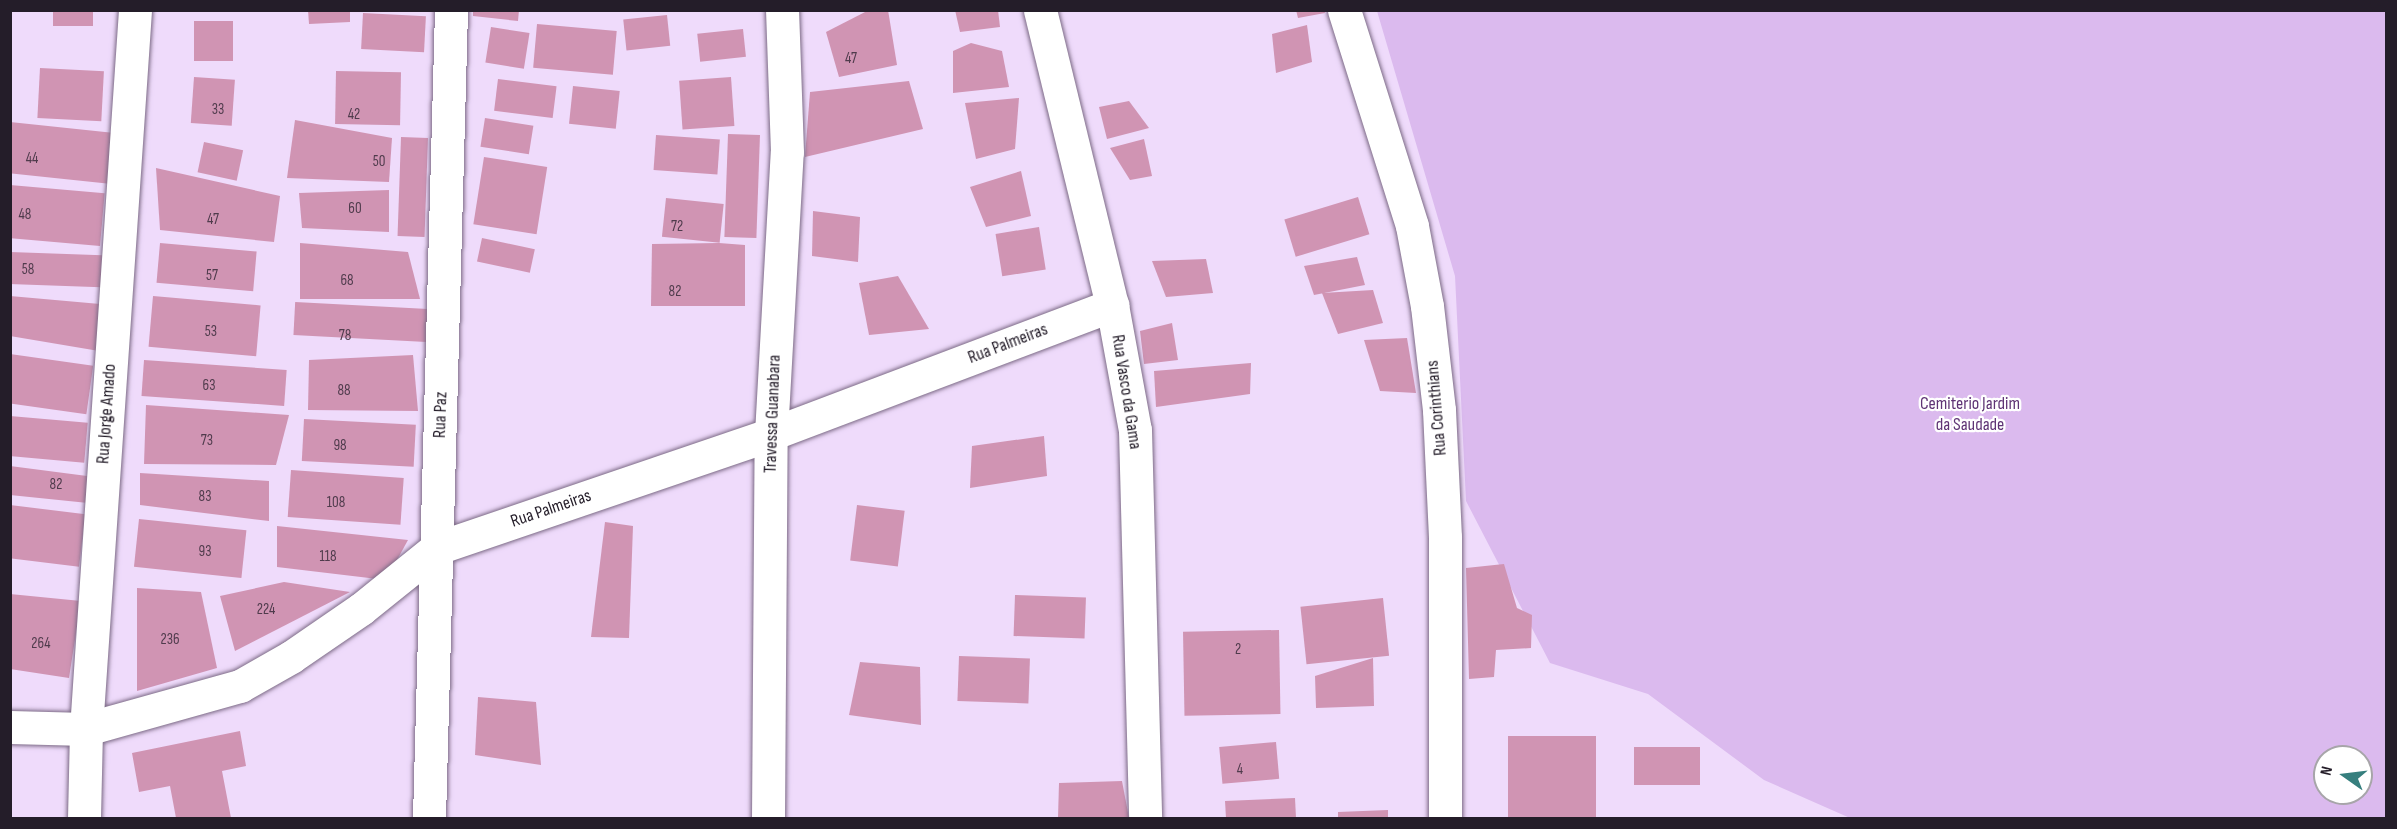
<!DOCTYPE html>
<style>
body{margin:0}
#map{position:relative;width:2397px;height:829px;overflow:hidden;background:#efdbfb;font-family:"Sofia Sans Condensed",sans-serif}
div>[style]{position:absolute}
.green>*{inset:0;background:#dbbaee}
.building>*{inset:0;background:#d094b3;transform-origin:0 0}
.roads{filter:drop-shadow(0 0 2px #7c6a86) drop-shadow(0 0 2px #7c6a86)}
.minor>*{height:33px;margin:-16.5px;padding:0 16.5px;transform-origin:16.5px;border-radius:16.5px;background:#fff}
span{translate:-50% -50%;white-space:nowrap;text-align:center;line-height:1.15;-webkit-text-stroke:4.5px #fff;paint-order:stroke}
.number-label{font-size:15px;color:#4f3b4c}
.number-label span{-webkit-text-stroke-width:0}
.street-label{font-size:18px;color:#241d29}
.park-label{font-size:18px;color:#5f3475}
.frame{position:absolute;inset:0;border:12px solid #241d29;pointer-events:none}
.north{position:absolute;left:2313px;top:745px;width:60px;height:60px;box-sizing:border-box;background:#fff;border:2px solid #a7a5a9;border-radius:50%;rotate:284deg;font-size:16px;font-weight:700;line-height:24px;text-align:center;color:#241d29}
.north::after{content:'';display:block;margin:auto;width:21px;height:27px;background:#367f7e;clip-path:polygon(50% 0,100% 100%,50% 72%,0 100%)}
</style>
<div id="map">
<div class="green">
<div style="clip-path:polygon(evenodd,1377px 11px,2386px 11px,2386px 818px,1850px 818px,1764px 780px,1648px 694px,1550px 663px,1466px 501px,1455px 276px,1377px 11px,2325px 757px,2361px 757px,2361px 793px,2325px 793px,2325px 757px)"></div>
</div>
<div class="building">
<div style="left:53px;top:10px;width:40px;height:16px"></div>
<div style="clip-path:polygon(308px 10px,350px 10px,350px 22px,309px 24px)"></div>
<div style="clip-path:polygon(473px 10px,519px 10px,518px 21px,473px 16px)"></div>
<div style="clip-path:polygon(869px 10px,888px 10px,897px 65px,839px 77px,826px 32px)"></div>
<div style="clip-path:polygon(955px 10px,998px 10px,1000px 27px,960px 32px)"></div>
<div style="clip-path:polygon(1296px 10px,1324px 10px,1325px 13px,1298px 18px)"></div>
<div style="left:363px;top:13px;width:63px;height:36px;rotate:3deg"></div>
<div style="left:667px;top:15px;width:31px;height:44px;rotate:84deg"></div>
<div style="left:194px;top:21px;width:39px;height:40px"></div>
<div style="left:537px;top:24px;width:80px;height:44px;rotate:5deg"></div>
<div style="clip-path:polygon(1307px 25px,1312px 62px,1276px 73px,1272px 34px)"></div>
<div style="left:491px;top:27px;width:39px;height:36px;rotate:9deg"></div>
<div style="left:743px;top:29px;width:28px;height:46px;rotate:84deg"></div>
<div style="clip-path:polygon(971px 43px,1002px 51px,1009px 87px,953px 93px,953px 51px)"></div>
<div style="left:40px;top:68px;width:64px;height:50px;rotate:3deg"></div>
<div style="left:336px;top:71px;width:65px;height:53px;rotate:1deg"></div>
<div style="left:194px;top:77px;width:41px;height:46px;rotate:4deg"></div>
<div style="left:731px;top:77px;width:49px;height:52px;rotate:86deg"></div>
<div style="left:498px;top:79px;width:59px;height:32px;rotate:7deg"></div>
<div style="clip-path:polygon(909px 81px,923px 129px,805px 157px,810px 92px)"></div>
<div style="left:573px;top:86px;width:47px;height:38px;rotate:6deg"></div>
<div style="clip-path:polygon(1019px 98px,1015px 149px,976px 159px,965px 103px)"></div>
<div style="clip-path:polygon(1129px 101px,1149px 128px,1107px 139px,1099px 107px)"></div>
<div style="left:485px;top:118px;width:49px;height:29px;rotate:9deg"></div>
<div style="clip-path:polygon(295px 120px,392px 138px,389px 182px,287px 178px)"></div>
<div style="left:10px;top:122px;width:105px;height:51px;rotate:6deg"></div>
<div style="left:728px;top:134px;width:32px;height:103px;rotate:2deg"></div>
<div style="left:656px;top:135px;width:64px;height:35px;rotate:4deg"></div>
<div style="left:401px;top:137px;width:27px;height:99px;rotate:2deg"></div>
<div style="clip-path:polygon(1144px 139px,1152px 176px,1130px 180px,1110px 148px)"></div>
<div style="left:204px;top:142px;width:40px;height:31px;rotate:12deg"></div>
<div style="left:484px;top:157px;width:64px;height:68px;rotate:9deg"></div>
<div style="clip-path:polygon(156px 168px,280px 196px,274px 242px,160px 230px)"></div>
<div style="clip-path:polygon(1021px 171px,1031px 216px,986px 227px,970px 187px)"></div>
<div style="left:10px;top:185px;width:95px;height:53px;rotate:5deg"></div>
<div style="clip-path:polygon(389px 190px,389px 232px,302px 228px,299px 193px)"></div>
<div style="left:1358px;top:197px;width:39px;height:77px;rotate:73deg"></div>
<div style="left:666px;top:198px;width:58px;height:39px;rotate:6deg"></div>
<div style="clip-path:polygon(813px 211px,860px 217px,858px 262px,812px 256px)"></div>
<div style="left:1039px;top:227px;width:43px;height:44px;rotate:81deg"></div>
<div style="left:482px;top:238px;width:54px;height:24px;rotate:12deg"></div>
<div style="left:160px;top:243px;width:97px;height:40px;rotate:5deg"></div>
<div style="clip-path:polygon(300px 243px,408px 252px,420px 299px,300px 299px)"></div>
<div style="clip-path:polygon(719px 243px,745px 245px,745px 306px,651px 306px,652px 244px)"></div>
<div style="left:10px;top:252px;width:92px;height:32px;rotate:2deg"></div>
<div style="clip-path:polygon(1357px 257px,1365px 285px,1314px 295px,1304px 266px)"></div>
<div style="clip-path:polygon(1206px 259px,1213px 293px,1166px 297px,1152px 261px)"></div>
<div style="clip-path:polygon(898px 276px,929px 329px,869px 335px,859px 283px)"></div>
<div style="clip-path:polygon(1373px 290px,1383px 323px,1338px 334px,1322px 293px)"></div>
<div style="clip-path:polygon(10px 296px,100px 304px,99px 351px,10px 336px)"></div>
<div style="left:153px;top:296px;width:108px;height:51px;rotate:5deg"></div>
<div style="left:428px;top:309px;width:33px;height:133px;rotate:93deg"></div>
<div style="clip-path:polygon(1172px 323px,1178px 360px,1144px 364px,1140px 331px)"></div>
<div style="clip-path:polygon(1407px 338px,1416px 393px,1380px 391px,1364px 340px)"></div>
<div style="left:10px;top:354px;width:84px;height:49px;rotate:8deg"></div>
<div style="clip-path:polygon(413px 355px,418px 411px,308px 410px,309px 360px)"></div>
<div style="left:144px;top:360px;width:143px;height:36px;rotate:4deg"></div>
<div style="clip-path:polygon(1251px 363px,1250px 394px,1156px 407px,1154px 371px)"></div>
<div style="clip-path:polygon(146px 405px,289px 415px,276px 465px,144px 464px)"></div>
<div style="left:10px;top:416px;width:78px;height:40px;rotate:5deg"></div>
<div style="left:304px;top:419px;width:112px;height:42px;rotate:3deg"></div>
<div style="clip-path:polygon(1044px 436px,1047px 476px,970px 488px,972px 446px)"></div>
<div style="clip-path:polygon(10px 466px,87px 476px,88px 503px,10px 495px)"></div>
<div style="left:291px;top:470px;width:113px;height:47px;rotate:4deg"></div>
<div style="clip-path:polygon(140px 473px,269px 481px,269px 521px,140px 505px)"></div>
<div style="left:10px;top:505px;width:76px;height:53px;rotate:7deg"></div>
<div style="left:857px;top:505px;width:48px;height:56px;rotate:7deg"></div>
<div style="left:139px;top:519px;width:108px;height:48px;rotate:6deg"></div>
<div style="clip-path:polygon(605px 522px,633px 526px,629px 638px,591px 637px)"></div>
<div style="clip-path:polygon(277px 526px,408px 540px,386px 580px,277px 567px)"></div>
<div style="clip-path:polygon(1504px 564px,1517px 608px,1532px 615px,1531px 648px,1496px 650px,1494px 677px,1469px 679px,1466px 568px)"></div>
<div style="clip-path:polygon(284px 582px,350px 592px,235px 651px,220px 596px)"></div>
<div style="clip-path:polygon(137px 588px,201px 592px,217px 668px,137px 691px)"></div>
<div style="clip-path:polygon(10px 594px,81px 601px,69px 678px,10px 669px)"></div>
<div style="left:1015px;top:595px;width:71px;height:41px;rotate:2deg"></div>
<div style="left:1383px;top:598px;width:58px;height:83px;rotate:84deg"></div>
<div style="left:1279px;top:630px;width:84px;height:96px;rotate:89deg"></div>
<div style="left:959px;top:656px;width:71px;height:45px;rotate:2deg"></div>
<div style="clip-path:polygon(1373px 658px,1374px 706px,1316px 708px,1315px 676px)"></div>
<div style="clip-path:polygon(860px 662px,920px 667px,921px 725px,849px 715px)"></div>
<div style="clip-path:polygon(478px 697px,536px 702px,541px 765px,475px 755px)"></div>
<div style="clip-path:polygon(240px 731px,246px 766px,222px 771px,231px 818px,176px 818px,170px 786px,139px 792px,132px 753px)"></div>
<div style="left:1596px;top:736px;width:82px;height:88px;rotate:90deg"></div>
<div style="left:1276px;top:742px;width:37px;height:57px;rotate:85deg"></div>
<div style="left:1634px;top:747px;width:66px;height:38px"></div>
<div style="clip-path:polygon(1122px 781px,1129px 818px,1058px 818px,1059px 783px)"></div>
<div style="clip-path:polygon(1295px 798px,1296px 818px,1226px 818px,1225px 801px)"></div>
<div style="clip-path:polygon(1388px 810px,1388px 818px,1338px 818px,1338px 812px)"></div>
</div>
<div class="roads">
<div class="minor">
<div style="left:1040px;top:10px;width:304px;rotate:76.3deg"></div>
<div style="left:1112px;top:305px;width:127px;rotate:79.6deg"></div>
<div style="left:1135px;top:430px;width:388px;rotate:88.5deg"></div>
<div style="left:1344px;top:10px;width:226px;rotate:72.5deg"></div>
<div style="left:1412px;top:226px;width:81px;rotate:79.4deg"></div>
<div style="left:1427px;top:306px;width:105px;rotate:83.4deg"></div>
<div style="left:1439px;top:410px;width:127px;rotate:87.3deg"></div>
<div style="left:1445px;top:537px;width:281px;rotate:90deg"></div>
<div style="left:10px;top:727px;width:76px;rotate:1.5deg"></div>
<div style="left:86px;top:729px;width:160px;rotate:-15.6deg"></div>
<div style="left:240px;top:686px;width:59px;rotate:-29.6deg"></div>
<div style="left:291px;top:657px;width:85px;rotate:-34.4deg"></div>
<div style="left:361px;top:609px;width:97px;rotate:-38.8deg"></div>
<div style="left:437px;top:548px;width:353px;rotate:-18.8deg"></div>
<div style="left:771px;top:434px;width:365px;rotate:-20.7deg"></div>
<div style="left:84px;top:818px;width:89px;rotate:-88.7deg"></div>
<div style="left:86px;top:729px;width:721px;rotate:-86.1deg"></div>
<div style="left:429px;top:818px;width:808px;rotate:-88.44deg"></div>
<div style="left:768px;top:818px;width:384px;rotate:-89.6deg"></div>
<div style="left:771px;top:434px;width:282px;rotate:-86.8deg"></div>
<div style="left:787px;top:152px;width:142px;rotate:-92deg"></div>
</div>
</div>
<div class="number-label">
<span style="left:851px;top:59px">47</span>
<span style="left:218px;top:110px">33</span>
<span style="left:354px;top:115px">42</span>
<span style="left:32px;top:159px">44</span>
<span style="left:379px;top:162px">50</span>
<span style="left:355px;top:209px">60</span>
<span style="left:25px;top:215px">48</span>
<span style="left:213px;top:220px">47</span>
<span style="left:677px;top:227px">72</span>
<span style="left:28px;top:270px">58</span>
<span style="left:212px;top:276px">57</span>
<span style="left:347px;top:281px">68</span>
<span style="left:675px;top:292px">82</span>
<span style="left:211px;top:332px">53</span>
<span style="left:345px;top:336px">78</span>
<span style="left:209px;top:386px">63</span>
<span style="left:344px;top:391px">88</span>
<span style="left:207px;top:441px">73</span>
<span style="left:340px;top:446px">98</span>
<span style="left:56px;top:485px">82</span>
<span style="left:205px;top:497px">83</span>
<span style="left:336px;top:503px">108</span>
<span style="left:205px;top:552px">93</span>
<span style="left:328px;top:557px">118</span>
<span style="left:266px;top:610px">224</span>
<span style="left:170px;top:640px">236</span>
<span style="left:41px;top:644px">264</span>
<span style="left:1238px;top:650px">2</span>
<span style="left:1240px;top:770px">4</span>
</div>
<div class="street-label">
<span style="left:1008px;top:344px;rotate:-21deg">Rua Palmeiras</span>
<span style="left:1126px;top:392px;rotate:81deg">Rua Vasco da Gama</span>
<span style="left:1437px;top:408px;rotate:-95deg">Rua Corinthians</span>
<span style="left:107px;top:414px;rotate:-86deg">Rua Jorge Amado</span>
<span style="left:773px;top:414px;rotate:-88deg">Travessa Guanabara</span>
<span style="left:441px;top:415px;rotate:-88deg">Rua Paz</span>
<span style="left:551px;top:509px;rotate:-19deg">Rua Palmeiras</span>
</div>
<div class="park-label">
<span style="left:1970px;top:415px">Cemiterio Jardim<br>da Saudade</span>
</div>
<div class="frame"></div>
<div class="north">N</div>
</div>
